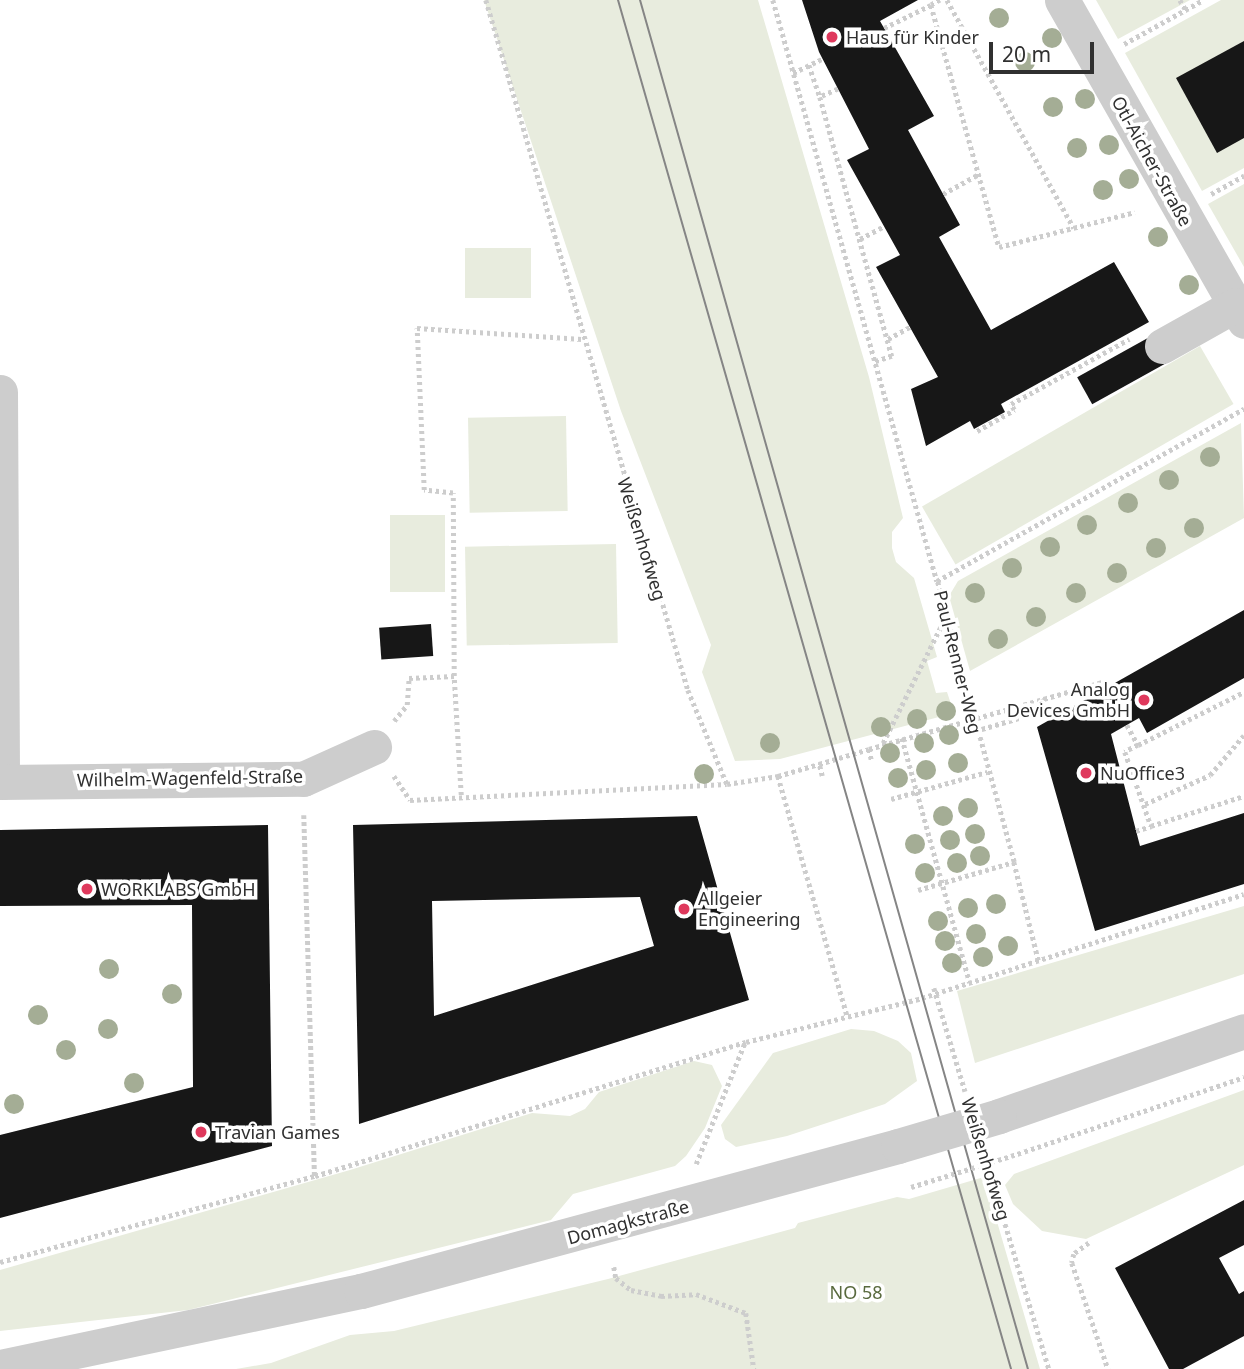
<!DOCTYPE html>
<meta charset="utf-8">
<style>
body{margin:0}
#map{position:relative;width:1244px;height:1369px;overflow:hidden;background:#fff;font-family:"Noto Sans",sans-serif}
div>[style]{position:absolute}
.green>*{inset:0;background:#e8ecde;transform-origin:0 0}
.building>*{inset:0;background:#171717;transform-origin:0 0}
.path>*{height:4.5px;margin-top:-2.25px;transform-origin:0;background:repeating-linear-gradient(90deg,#cdcdcd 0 3.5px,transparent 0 7px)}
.minor>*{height:35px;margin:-17.5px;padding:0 17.5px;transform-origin:17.5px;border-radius:17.5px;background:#cdcdcd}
.tram>*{height:2px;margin:-1px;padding:0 1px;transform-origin:1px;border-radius:1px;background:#858585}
.path-bridge>*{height:4.5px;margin-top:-2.25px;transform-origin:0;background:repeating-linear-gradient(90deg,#cdcdcd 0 3.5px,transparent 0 7px)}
.minor-bridge>*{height:35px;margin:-17.5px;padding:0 17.5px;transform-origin:17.5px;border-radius:17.5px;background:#cdcdcd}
.trees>*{width:20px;height:20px;margin:-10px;border-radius:50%;background:#a4ad95}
.dots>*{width:19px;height:19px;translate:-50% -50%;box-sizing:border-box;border:4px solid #fff;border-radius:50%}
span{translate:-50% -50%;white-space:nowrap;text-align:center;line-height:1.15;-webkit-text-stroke:7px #fff;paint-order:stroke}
.poi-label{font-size:18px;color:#303030}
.left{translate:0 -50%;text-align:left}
.right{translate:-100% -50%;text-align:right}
.street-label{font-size:18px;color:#303030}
.park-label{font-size:18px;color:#596a3e}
.scale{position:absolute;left:989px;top:42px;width:105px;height:32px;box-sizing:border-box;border:4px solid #303030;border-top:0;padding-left:9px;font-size:21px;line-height:24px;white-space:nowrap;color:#303030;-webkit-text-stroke:5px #fff;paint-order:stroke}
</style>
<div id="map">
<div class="green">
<div style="clip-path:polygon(484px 0,758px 0,869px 377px,903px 518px,892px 532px,892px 548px,896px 562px,914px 578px,937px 657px,927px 661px,936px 693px,947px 692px,954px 713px,780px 759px,735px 761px,702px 672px,711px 645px,621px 411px)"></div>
<div style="clip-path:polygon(1096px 0,1190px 0,1118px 39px)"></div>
<div style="clip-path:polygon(1221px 0,1244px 0,1244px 168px,1202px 191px,1125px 53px)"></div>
<div style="clip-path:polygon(1244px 184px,1244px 267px,1208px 204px)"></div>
<div style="left:531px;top:248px;width:50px;height:66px;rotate:90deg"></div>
<div style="left:1200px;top:346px;width:67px;height:321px;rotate:60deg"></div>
<div style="left:566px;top:416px;width:95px;height:98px;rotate:89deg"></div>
<div style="clip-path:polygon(1241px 423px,1244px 518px,970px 671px,949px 596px,958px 581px)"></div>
<div style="left:390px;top:515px;width:55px;height:77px"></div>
<div style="left:616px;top:544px;width:99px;height:151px;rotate:89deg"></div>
<div style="clip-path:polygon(1244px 906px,1244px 974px,975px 1063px,957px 991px)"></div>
<div style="clip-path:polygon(851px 1029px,874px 1031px,898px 1041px,911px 1053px,917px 1081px,885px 1104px,787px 1136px,736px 1147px,725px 1139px,721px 1125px,773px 1053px)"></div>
<div style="clip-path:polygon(694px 1061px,712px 1065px,722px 1086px,705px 1128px,686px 1156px,675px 1166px,573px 1194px,551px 1220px,188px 1310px,0 1331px,0 1270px,350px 1170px,532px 1113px,570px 1116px,585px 1109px,599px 1092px)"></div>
<div style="clip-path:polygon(1244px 1090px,1244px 1165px,1086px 1239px,1042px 1231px,1013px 1204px,1005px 1185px,1014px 1174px)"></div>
<div style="clip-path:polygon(984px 1177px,1040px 1369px,236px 1369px,271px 1363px,350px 1335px,394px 1331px,608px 1279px,795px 1228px,798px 1223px,897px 1197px,909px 1199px)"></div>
</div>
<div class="building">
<div style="clip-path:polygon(802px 0,918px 0,880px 21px,934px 116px,908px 130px,960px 225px,939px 237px,991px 330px,1114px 262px,1149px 322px,1001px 404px,1005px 412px,974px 429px,970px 421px,926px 446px,911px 389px,938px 377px,876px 267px,900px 255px,847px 160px,869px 149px,819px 52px)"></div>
<div style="clip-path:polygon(1244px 41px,1244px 138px,1217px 153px,1176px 78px)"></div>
<div style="left:1155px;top:334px;width:31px;height:89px;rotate:61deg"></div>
<div style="clip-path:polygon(1244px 610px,1244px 678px,1147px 733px,1139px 718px,1111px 734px,1140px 846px,1244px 813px,1244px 884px,1095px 931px,1037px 727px)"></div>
<div style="left:431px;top:624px;width:32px;height:52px;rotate:86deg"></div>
<div style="clip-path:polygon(evenodd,697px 816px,749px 1000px,359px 1124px,353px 825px,697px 816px,640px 897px,654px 946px,434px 1016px,432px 901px,640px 897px)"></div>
<div style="clip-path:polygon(268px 825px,272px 1146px,0 1218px,0 1135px,193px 1087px,192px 905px,0 906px,0 830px)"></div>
<div style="clip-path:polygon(1244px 1200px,1244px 1245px,1219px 1258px,1239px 1294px,1244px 1291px,1244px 1336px,1183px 1369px,1169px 1369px,1115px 1268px)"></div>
</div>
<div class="path">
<div style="left:486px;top:0;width:719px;rotate:73.68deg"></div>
<div style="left:688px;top:690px;width:102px;rotate:67.5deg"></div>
<div style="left:727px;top:784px;width:52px;rotate:-8.9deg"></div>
<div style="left:778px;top:776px;width:249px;rotate:73.9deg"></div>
<div style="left:773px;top:0;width:604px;rotate:74.24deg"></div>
<div style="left:940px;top:0;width:10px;rotate:151deg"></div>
<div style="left:931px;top:5px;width:251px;rotate:74.3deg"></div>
<div style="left:999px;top:247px;width:140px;rotate:-14.4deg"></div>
<div style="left:947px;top:0;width:261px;rotate:60.9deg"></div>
<div style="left:1180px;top:0;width:12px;rotate:59deg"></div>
<div style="left:884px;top:28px;width:52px;rotate:-26.1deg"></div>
<div style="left:1124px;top:44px;width:90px;rotate:-29.1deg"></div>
<div style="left:809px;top:65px;width:34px;rotate:71deg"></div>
<div style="left:793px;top:73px;width:32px;rotate:-26deg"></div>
<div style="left:838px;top:89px;width:20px;rotate:156deg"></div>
<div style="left:820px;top:97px;width:269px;rotate:74.5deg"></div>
<div style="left:892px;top:356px;width:18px;rotate:161deg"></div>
<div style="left:943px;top:194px;width:39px;rotate:-29deg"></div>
<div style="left:1211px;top:194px;width:38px;rotate:-29deg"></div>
<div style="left:860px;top:239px;width:27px;rotate:-28deg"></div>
<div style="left:888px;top:339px;width:25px;rotate:-29deg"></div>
<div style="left:977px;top:431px;width:43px;rotate:-29.6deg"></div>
<div style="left:1014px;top:410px;width:7px;rotate:-117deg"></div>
<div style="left:1011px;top:404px;width:135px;rotate:-28.8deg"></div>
<div style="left:1043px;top:698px;width:22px;rotate:66deg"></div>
<div style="left:394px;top:721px;width:21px;rotate:-51deg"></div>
<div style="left:407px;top:705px;width:27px;rotate:-86deg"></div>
<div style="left:409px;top:678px;width:45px;rotate:-2.5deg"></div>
<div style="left:1127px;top:725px;width:23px;rotate:61deg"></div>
<div style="left:1138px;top:745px;width:15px;rotate:152deg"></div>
<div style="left:1125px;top:752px;width:78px;rotate:70.6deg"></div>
<div style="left:1151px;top:826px;width:98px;rotate:-17.9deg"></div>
<div style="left:975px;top:731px;width:74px;rotate:-16.5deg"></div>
<div style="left:902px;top:738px;width:254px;rotate:74.5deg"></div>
<div style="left:883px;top:743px;width:142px;rotate:-63.6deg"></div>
<div style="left:1138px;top:745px;width:119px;rotate:-26.6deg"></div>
<div style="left:869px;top:749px;width:243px;rotate:-16deg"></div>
<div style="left:1103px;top:682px;width:6px;rotate:59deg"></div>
<div style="left:394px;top:776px;width:29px;rotate:56deg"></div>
<div style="left:410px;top:800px;width:317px;rotate:-2.9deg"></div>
<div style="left:778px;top:776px;width:43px;rotate:-16.3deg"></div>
<div style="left:822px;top:776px;width:12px;rotate:-104deg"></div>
<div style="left:819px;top:764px;width:52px;rotate:-16.7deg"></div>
<div style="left:869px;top:749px;width:13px;rotate:77deg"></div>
<div style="left:461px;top:795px;width:119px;rotate:-93.4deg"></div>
<div style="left:454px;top:676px;width:183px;rotate:-90.3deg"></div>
<div style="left:453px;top:493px;width:29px;rotate:-174deg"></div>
<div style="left:424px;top:490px;width:162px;rotate:-92.5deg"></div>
<div style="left:417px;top:328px;width:165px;rotate:3.8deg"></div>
<div style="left:891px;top:799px;width:100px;rotate:-15.7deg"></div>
<div style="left:1145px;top:804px;width:71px;rotate:-24deg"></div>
<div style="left:1210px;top:775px;width:52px;rotate:-49.6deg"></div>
<div style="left:304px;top:815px;width:361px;rotate:88.3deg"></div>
<div style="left:1136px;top:831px;width:16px;rotate:-18deg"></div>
<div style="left:1014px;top:862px;width:103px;rotate:76deg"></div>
<div style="left:918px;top:890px;width:100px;rotate:-16.3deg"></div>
<div style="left:1014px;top:862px;width:291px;rotate:-105.3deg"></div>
<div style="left:937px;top:581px;width:352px;rotate:-29.3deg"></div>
<div style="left:934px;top:988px;width:108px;rotate:73.2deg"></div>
<div style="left:1011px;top:1156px;width:246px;rotate:-18.7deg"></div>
<div style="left:985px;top:1157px;width:221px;rotate:73.2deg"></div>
<div style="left:696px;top:1164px;width:131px;rotate:-68.1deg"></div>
<div style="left:1089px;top:1243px;width:19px;rotate:144deg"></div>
<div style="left:1074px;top:1254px;width:9px;rotate:103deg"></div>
<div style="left:1072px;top:1263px;width:112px;rotate:71.2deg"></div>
<div style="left:0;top:1262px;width:327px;rotate:-15.3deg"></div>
<div style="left:315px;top:1176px;width:451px;rotate:-17.3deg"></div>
<div style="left:746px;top:1042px;width:181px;rotate:-14deg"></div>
<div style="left:922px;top:998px;width:338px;rotate:-17.9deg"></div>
<div style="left:614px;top:1267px;width:11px;rotate:80deg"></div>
<div style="left:616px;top:1278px;width:19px;rotate:39deg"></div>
<div style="left:631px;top:1290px;width:31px;rotate:11deg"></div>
<div style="left:661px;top:1296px;width:35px;rotate:-3deg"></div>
<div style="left:696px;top:1294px;width:53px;rotate:20.8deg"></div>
<div style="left:746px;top:1313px;width:57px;rotate:81.9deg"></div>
</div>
<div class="minor">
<div style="left:1062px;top:0;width:369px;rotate:60.4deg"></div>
<div style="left:1162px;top:346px;width:84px;rotate:-29.3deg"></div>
<div style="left:0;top:392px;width:390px;rotate:89.7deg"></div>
<div style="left:0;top:782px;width:303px;rotate:-0.6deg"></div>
<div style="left:303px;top:779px;width:78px;rotate:-24.3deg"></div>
<div style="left:999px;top:1116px;width:259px;rotate:-19.1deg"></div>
<div style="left:0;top:1367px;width:369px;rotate:-11.9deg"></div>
<div style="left:361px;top:1291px;width:556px;rotate:-15.11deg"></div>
</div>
<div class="tram">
<div style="left:618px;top:0;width:1424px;rotate:73.98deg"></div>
<div style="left:640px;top:0;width:1423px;rotate:74.18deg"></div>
</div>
<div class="path-bridge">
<div style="left:911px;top:1187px;width:105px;rotate:-17.2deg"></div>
</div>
<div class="minor-bridge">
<div style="left:898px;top:1146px;width:105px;rotate:-16.5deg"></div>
</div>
<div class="trees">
<div style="left:999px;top:18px"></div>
<div style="left:1052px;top:38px"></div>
<div style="left:1025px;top:62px"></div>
<div style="left:1085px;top:99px"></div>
<div style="left:1053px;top:107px"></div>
<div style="left:1109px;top:145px"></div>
<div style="left:1077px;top:148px"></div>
<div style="left:1129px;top:179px"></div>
<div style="left:1103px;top:190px"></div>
<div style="left:1158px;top:237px"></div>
<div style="left:1189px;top:285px"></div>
<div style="left:1210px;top:457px"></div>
<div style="left:1169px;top:480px"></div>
<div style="left:1128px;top:503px"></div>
<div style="left:1087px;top:525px"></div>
<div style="left:1194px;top:528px"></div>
<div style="left:1050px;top:547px"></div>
<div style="left:1156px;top:548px"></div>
<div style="left:1012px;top:568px"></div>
<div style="left:1117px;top:573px"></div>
<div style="left:975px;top:593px"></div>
<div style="left:1076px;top:593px"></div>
<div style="left:1036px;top:617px"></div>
<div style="left:998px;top:639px"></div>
<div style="left:946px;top:711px"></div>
<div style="left:917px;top:719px"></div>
<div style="left:881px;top:727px"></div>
<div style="left:949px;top:735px"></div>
<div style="left:770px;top:743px"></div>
<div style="left:924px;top:743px"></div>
<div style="left:890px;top:753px"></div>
<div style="left:958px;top:763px"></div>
<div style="left:926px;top:770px"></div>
<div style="left:704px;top:774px"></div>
<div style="left:898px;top:778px"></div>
<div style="left:968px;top:808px"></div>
<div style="left:943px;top:816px"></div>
<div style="left:975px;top:834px"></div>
<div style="left:950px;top:840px"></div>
<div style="left:915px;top:844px"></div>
<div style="left:980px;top:856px"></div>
<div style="left:957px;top:863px"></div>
<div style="left:925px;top:873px"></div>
<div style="left:996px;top:904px"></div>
<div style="left:968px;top:908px"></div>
<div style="left:938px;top:921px"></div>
<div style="left:976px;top:934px"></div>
<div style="left:945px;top:941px"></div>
<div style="left:1008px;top:946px"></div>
<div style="left:983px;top:957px"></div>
<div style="left:952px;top:963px"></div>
<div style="left:109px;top:969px"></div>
<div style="left:172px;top:994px"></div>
<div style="left:38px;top:1015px"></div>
<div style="left:108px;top:1029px"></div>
<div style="left:66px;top:1050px"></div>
<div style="left:134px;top:1083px"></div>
<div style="left:14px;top:1104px"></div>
</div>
<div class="dots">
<div style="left:832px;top:37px;background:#df395d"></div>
<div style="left:1144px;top:700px;background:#df395d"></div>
<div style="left:1086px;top:773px;background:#df395d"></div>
<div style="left:87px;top:889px;background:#df395d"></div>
<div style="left:684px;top:909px;background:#df395d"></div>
<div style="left:201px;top:1132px;background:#df395d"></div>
</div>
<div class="poi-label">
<span class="left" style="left:846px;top:37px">Haus für Kinder</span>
<span class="right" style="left:1130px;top:700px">Analog<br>Devices GmbH</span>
<span class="left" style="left:1100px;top:773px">NuOffice3</span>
<span class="left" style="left:101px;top:889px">WORKLABS GmbH</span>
<span class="left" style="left:698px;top:909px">Allgeier<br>Engineering</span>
<span class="left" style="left:215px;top:1132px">Travian Games</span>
</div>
<div class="street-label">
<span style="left:1152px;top:161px;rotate:61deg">Otl-Aicher-Straße</span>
<span style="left:642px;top:539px;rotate:73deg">Weißenhofweg</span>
<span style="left:958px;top:662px;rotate:76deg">Paul-Renner-Weg</span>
<span style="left:190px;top:778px;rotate:-1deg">Wilhelm-Wagenfeld-Straße</span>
<span style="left:986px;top:1159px;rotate:73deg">Weißenhofweg</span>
<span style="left:628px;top:1222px;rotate:-15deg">Domagkstraße</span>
</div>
<div class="park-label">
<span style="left:856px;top:1292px">NO 58</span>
</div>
<div class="scale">20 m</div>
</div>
